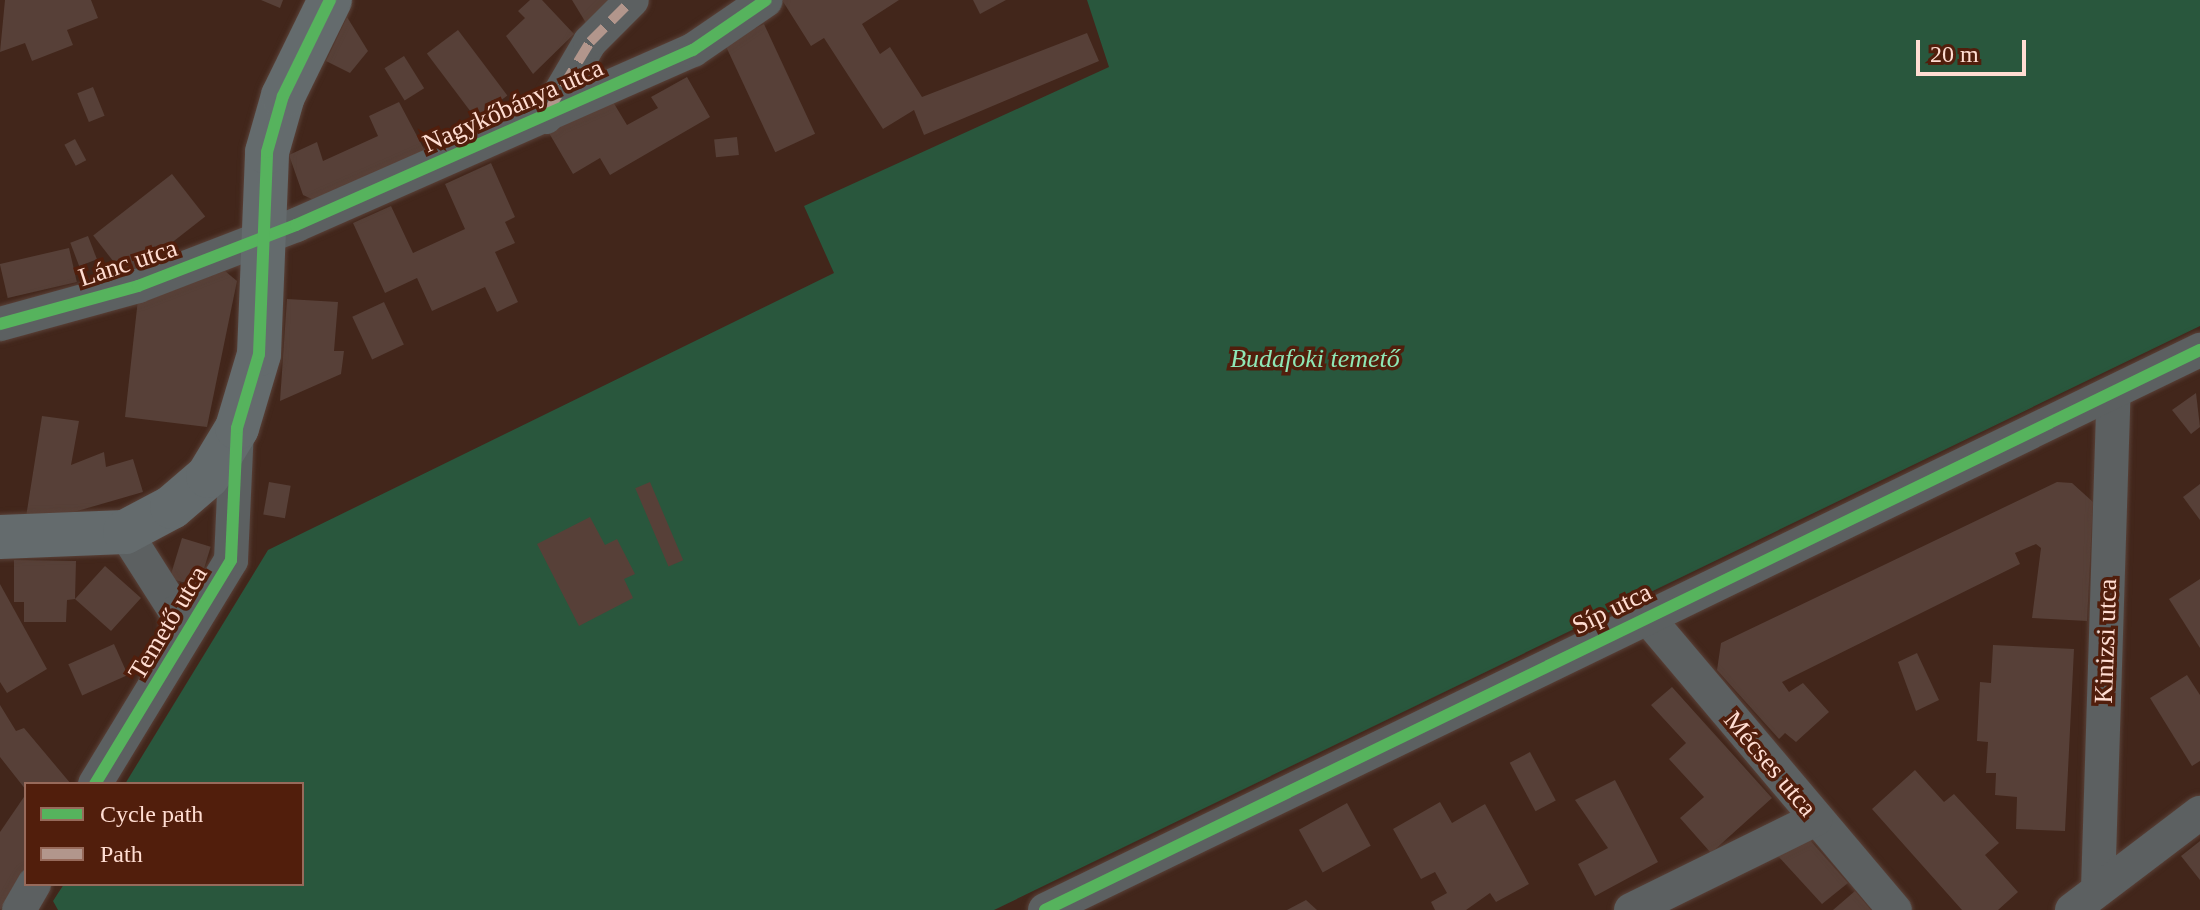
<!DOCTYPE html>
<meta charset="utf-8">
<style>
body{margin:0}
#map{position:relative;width:2200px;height:910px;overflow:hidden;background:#42261b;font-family:"Times New Roman",serif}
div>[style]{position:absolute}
.green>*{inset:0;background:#29573d}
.building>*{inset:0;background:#574038;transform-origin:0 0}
.roads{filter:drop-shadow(0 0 2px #594138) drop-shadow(0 0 2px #594138)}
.street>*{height:34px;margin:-17px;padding:0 17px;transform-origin:17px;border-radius:17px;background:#5c6061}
.secondary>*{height:44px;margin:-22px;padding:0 22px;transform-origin:22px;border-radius:22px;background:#646b6d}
.quiet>*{height:10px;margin-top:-5px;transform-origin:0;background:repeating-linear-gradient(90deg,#b2968c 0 20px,transparent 0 30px)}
.cycleway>*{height:12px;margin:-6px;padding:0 6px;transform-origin:6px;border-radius:6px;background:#56b35d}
span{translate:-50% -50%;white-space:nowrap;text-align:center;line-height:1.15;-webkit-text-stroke:7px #511e0c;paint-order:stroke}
.street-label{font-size:26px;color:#ffddd2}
.park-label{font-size:26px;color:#8ee7b6;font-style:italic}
.legend{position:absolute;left:24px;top:782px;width:280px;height:104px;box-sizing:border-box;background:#511e0c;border:2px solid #976a5b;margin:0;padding:10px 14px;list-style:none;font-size:24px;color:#ffddd2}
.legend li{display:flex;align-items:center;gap:16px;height:40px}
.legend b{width:40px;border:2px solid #976a5b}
.scale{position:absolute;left:1916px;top:40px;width:110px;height:36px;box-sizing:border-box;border:4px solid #ffddd2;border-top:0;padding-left:10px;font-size:24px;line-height:28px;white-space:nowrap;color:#ffddd2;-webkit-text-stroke:6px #511e0c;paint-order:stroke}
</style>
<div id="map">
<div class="green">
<div style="clip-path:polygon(1087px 0,2200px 0,2200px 326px,994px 910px,58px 910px,53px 901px,64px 884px,302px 884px,302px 784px,125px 784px,268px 550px,834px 273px,804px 206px,1109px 67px)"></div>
</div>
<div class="building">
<div style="clip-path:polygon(5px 0,91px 0,98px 18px,67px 30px,73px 45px,32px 61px,25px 43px,0 52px)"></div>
<div style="clip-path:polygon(261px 0,283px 0,280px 8px)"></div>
<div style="clip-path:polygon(530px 0,542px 0,574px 34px,533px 74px,506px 36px,525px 18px,518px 11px)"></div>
<div style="clip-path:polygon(572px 0,611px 0,586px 23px)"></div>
<div style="clip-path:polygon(782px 0,899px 0,862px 24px,880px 54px,890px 47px,922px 97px,1087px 33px,1099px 61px,924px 135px,914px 110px,883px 129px,824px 38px,811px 46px)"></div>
<div style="clip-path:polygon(973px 0,1006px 0,980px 14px)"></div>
<div style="clip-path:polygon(347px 17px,368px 51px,350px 73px,326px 61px)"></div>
<div style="left:764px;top:24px;width:121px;height:44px;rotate:65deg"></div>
<div style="left:458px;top:30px;width:82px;height:39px;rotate:53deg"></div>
<div style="left:404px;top:56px;width:38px;height:23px;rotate:58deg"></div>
<div style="clip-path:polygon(687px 77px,710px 117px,610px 175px,600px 158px,573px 174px,549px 133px,610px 97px,627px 125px,658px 108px,651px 97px)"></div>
<div style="left:93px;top:87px;width:31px;height:17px;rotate:68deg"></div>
<div style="clip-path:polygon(399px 102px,426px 153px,316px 201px,303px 195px,289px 155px,317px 142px,323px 161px,378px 136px,369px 116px)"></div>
<div style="left:737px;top:137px;width:18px;height:23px;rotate:84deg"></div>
<div style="left:75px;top:139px;width:24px;height:12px;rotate:62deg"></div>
<div style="clip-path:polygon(491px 163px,515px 217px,505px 222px,515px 243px,495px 252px,518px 302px,497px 312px,485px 287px,432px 311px,417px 278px,385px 293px,353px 223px,391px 206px,413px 253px,465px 229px,445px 184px)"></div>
<div style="left:172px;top:174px;width:54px;height:100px;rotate:52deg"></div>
<div style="left:88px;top:236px;width:25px;height:19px;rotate:69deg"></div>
<div style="left:69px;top:248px;width:35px;height:71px;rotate:77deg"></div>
<div style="clip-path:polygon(225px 271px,237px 281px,207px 427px,125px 417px,138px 299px)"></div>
<div style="clip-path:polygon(287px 299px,338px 302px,334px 351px,344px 351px,341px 374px,280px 401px)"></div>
<div style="left:384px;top:302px;width:47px;height:35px;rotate:65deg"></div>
<div style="clip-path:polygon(2196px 393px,2200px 427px,2191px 434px,2172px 410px)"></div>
<div style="clip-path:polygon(42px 416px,79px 421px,71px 465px,104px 452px,106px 467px,133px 459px,143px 492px,60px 516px,26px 517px)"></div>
<div style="left:269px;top:482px;width:22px;height:33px;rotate:10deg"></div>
<div style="left:650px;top:482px;width:85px;height:16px;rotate:67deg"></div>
<div style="clip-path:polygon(2057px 482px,2072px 483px,2093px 502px,2087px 621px,2032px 618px,2041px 548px,2036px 544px,2015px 553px,2020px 564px,1782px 682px,1789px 692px,1803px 683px,1829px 712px,1796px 742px,1785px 733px,1779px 739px,1717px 670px,1721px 643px)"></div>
<div style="clip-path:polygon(2200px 484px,2200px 520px,2183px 497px)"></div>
<div style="clip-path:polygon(590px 517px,605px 545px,617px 539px,635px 574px,624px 579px,633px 598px,579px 626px,537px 544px)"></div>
<div style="left:182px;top:538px;width:30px;height:42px;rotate:17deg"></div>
<div style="clip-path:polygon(14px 560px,76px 561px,75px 599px,105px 566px,141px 598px,111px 631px,75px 599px,67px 600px,66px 622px,24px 622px,24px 602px,14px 602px)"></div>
<div style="clip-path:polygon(2200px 579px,2200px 648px,2169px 599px)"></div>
<div style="clip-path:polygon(0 584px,47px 669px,7px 693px,0 682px)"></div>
<div style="left:114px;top:644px;width:34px;height:50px;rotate:66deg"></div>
<div style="clip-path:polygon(1993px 645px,2074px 649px,2065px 831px,2016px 829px,2017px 797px,1995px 795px,1996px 773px,1986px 773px,1988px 742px,1977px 741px,1980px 682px,1991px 683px)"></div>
<div style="clip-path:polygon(1917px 653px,1939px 700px,1916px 711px,1898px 662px)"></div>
<div style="clip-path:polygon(2187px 675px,2200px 695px,2200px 761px,2192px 766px,2150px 698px)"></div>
<div style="clip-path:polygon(1672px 687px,1772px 798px,1711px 853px,1680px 818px,1704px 797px,1669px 759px,1686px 743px,1651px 705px)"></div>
<div style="clip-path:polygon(0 705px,16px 731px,24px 728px,71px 784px,26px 790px,0 757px)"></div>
<div style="left:1530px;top:752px;width:55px;height:23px;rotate:62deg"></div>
<div style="clip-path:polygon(1915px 770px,1944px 802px,1954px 794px,1999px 843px,1985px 855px,2018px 892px,1998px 910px,1962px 910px,1872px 809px)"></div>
<div style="clip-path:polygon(1615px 780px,1658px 862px,1595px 896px,1578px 864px,1608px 848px,1575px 800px)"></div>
<div style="clip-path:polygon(26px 794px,26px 874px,0 910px,0 832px)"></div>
<div style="clip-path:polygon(1440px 802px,1452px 823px,1485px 804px,1529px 884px,1496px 902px,1490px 893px,1466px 910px,1435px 910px,1431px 902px,1447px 893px,1435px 872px,1421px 879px,1393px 829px)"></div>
<div style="left:1347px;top:803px;width:49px;height:55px;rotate:61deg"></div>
<div style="clip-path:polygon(1809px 839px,1848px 883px,1822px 904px,1778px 856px)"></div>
<div style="clip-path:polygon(2200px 841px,2200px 880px,2181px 856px)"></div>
<div style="clip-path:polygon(1855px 891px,1871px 910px,1833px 910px)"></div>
<div style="clip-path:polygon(1306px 900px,1317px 910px,1287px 910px)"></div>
</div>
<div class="roads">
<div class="street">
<div style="left:546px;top:117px;width:87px;rotate:-59.6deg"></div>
<div style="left:590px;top:42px;width:59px;rotate:-45deg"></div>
<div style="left:0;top:324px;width:143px;rotate:-15.4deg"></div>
<div style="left:138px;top:286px;width:169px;rotate:-21.1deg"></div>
<div style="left:296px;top:225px;width:434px;rotate:-23.8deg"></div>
<div style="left:693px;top:50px;width:88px;rotate:-34.4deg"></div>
<div style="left:125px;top:532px;width:95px;rotate:57.5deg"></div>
<div style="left:176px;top:612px;width:33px;rotate:85deg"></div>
<div style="left:1647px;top:617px;width:384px;rotate:49.8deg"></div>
<div style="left:95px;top:784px;width:262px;rotate:-58.7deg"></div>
<div style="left:231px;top:560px;width:132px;rotate:-87.4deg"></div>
<div style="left:2098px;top:889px;width:496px;rotate:-88.2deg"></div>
<div style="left:19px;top:910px;width:30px;rotate:-60deg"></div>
<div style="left:1045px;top:910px;width:1284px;rotate:-25.87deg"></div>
<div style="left:1631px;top:910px;width:206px;rotate:-26.2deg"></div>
<div style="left:2072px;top:910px;width:161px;rotate:-37.2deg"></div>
</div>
<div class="secondary">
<div style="left:0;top:537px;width:125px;rotate:-2.3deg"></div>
<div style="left:125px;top:532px;width:53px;rotate:-28deg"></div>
<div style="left:172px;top:507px;width:48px;rotate:-40.7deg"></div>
<div style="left:208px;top:476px;width:56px;rotate:-58.9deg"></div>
<div style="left:237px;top:428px;width:77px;rotate:-73.4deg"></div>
<div style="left:259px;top:354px;width:202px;rotate:-87.7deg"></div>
<div style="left:267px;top:152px;width:58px;rotate:-74.1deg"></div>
<div style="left:283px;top:96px;width:107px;rotate:-63.9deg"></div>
</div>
</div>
<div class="quiet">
<div style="left:547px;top:113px;width:83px;rotate:-58.8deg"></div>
<div style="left:590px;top:42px;width:59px;rotate:-45deg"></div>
</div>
<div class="cycleway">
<div style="left:0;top:324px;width:143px;rotate:-15.4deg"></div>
<div style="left:138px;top:286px;width:169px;rotate:-21.1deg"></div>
<div style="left:296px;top:225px;width:434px;rotate:-23.8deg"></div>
<div style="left:693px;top:50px;width:88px;rotate:-34.4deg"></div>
<div style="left:95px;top:784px;width:262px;rotate:-58.7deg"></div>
<div style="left:231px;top:560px;width:132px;rotate:-87.4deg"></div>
<div style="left:237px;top:428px;width:77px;rotate:-73.4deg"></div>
<div style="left:259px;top:354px;width:202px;rotate:-87.7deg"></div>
<div style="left:267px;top:152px;width:58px;rotate:-74.1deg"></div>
<div style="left:283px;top:96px;width:107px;rotate:-63.9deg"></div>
<div style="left:1045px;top:910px;width:1284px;rotate:-25.87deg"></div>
</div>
<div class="street-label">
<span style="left:513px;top:106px;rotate:-24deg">Nagykőbánya utca</span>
<span style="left:128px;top:263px;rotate:-18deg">Lánc utca</span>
<span style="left:1612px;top:609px;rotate:-26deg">Síp utca</span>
<span style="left:168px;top:623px;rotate:-59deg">Temető utca</span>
<span style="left:2106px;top:641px;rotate:-88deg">Kinizsi utca</span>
<span style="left:1770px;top:764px;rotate:50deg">Mécses utca</span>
</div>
<div class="park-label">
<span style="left:1315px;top:359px">Budafoki temető</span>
</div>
<ul class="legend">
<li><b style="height:10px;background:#56b35d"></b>Cycle path</li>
<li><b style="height:10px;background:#b2968c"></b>Path</li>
</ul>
<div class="scale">20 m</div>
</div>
